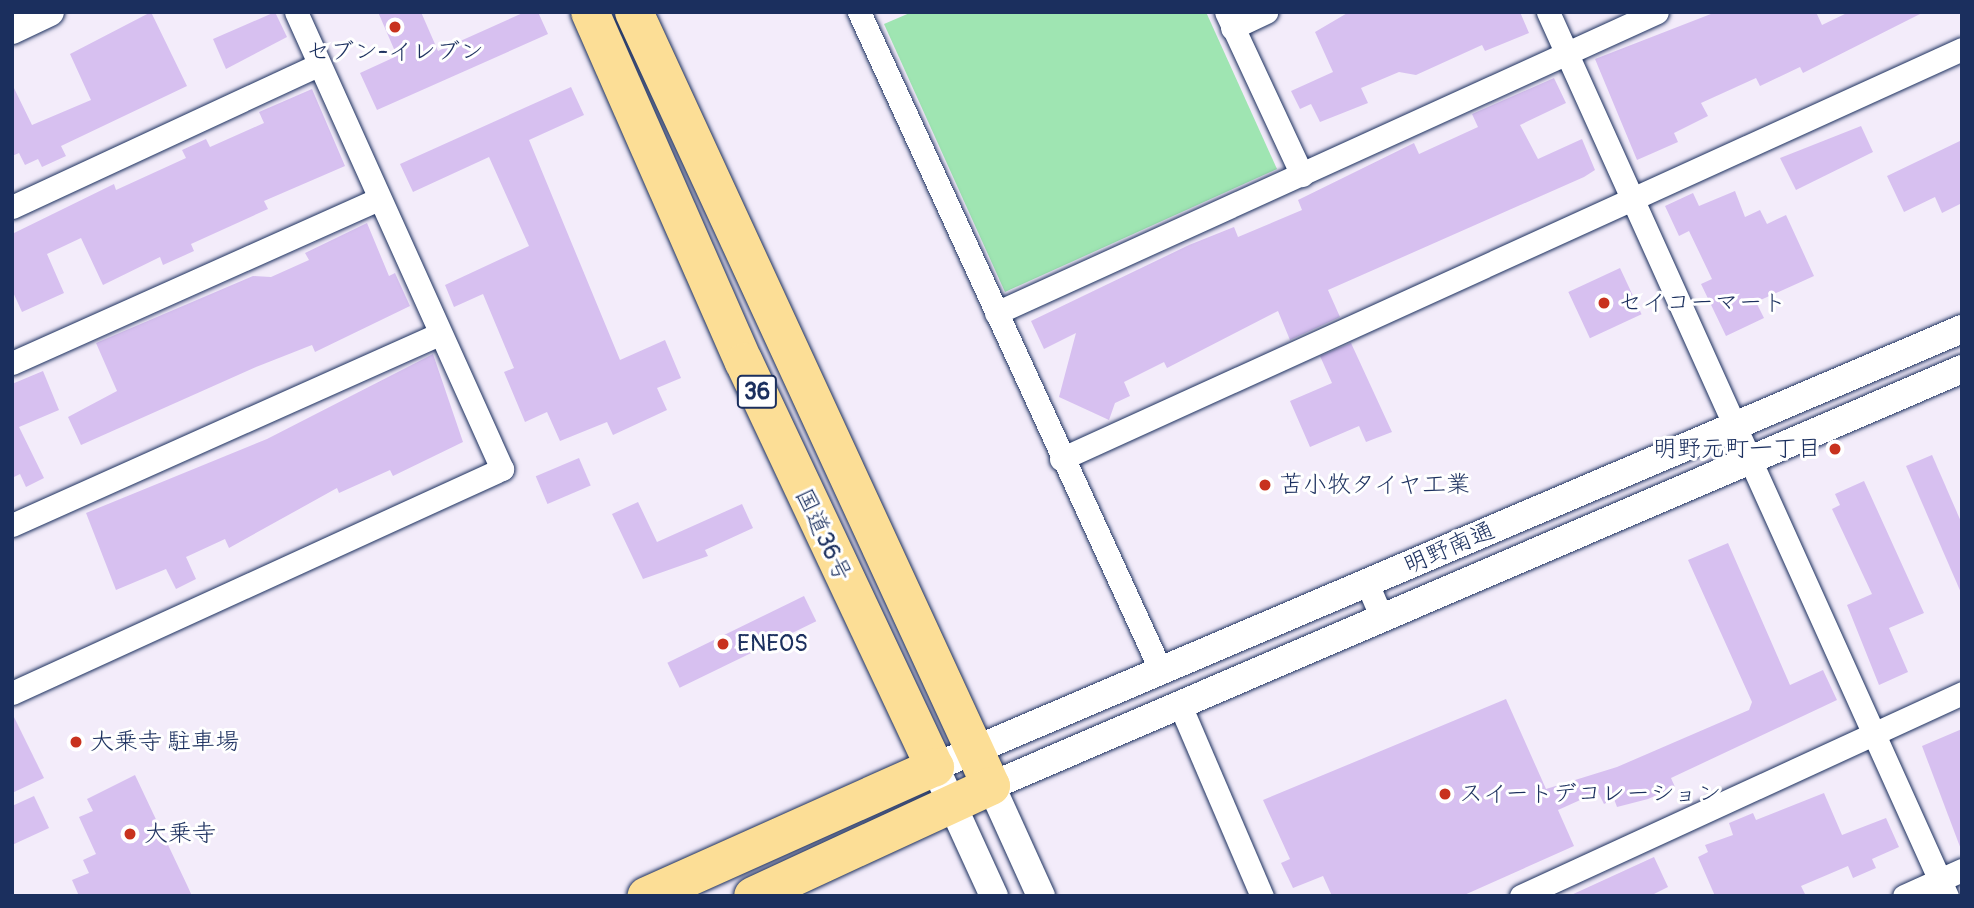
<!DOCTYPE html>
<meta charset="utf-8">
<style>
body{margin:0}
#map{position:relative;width:1974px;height:908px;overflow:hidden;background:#f3ecfa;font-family:Pangolin,"Klee One",sans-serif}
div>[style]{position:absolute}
.green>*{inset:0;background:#9fe5b2}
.building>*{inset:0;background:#d7c0f0;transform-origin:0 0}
.roads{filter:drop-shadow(0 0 2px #1b2f5e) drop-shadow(0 0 2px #1b2f5e)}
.minor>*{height:23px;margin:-11.5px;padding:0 11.5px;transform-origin:11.5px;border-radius:11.5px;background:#fff}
.tertiary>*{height:28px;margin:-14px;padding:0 14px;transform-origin:14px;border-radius:14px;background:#fff}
.trunk>*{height:38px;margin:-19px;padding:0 19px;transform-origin:19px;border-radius:19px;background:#fcde96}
.dots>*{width:19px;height:19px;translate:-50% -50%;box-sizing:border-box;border:4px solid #fff;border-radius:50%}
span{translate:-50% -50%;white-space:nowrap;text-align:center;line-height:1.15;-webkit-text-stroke:6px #fff;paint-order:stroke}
.shield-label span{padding:2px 5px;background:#fff;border:2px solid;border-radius:5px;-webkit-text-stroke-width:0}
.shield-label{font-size:23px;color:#1b2f5e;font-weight:700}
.poi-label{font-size:24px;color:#1b2f5e}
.left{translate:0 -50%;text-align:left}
.right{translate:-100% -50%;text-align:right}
.street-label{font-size:24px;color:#1b2f5e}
.frame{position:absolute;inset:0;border:14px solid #1b2f5e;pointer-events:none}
</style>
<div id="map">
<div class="green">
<div style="clip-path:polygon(912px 12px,1206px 12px,1277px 169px,1005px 292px,884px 24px)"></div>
</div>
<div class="building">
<div style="clip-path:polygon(151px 12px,187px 86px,61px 146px,66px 156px,42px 167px,38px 159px,25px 165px,19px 153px,12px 156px,12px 84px,32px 125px,91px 100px,70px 54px)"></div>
<div style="clip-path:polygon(275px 12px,287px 37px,226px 69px,213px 39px)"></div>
<div style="clip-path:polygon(378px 12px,421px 12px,438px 51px,525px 12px,538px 12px,548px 34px,377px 110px,360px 73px,397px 56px)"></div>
<div style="clip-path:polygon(1349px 12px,1520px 12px,1529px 33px,1485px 51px,1482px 45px,1416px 75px,1399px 72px,1361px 88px,1368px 103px,1320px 122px,1311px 104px,1300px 109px,1291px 91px,1333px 72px,1315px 32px)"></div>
<div style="clip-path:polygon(1716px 12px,1816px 12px,1822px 25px,1849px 12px,1924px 12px,1803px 73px,1800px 67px,1760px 86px,1756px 78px,1701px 103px,1708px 116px,1674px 133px,1678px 142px,1637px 160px,1595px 59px)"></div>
<div style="clip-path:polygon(1554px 78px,1566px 103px,1520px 125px,1538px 159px,1582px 139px,1595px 170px,1584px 177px,1328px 290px,1340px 317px,1290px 340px,1278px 311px,1167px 368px,1164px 362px,1124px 382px,1130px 396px,1115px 403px,1109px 420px,1059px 397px,1076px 333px,1044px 349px,1031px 321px,1189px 245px,1234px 227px,1238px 237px,1302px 210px,1298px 200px,1414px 143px,1419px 154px,1478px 127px,1472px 114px)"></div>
<div style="clip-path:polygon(571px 87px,584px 115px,529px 140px,620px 360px,665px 340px,681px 378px,657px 388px,667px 410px,613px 435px,607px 422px,560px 441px,547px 412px,525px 422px,504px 372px,514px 368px,483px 294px,454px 307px,445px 285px,529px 246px,489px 157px,413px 192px,400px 164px)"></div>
<div style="clip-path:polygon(312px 89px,345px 166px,264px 201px,268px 209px,191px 244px,194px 251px,163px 265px,160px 257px,103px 285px,81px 238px,47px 254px,64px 293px,22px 312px,12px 290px,12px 234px,114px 184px,116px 190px,186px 158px,182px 150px,206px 139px,210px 147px,264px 123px,259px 112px)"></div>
<div style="clip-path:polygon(1861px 126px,1873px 152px,1796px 190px,1780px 158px)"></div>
<div style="clip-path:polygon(1962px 140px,1962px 203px,1942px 213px,1935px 197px,1904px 212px,1887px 176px)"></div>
<div style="clip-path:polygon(1735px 191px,1745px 217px,1760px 210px,1767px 224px,1786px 215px,1814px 276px,1756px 302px,1764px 318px,1726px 336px,1701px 284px,1712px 279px,1689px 231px,1679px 236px,1665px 206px,1693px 193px,1699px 206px)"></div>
<div style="clip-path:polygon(367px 223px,389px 276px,395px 273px,410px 306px,315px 352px,312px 345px,256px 367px,81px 445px,68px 417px,117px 391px,96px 343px,253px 276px,271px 277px,309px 260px,305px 253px)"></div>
<div style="left:1620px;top:268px;width:51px;height:57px;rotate:65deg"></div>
<div style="clip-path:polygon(1351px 343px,1392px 432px,1366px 442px,1359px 426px,1310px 447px,1290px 401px,1332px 383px,1320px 356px)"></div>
<div style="clip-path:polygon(433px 354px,463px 442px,393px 476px,390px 470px,339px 493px,337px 488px,229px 548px,225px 539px,186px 557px,196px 579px,176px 589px,166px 569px,116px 590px,86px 513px,267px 439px)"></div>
<div style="clip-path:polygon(43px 371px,59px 410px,19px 427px,44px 478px,26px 487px,20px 474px,12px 478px,12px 384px)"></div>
<div style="clip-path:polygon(1932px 455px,1962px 524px,1962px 595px,1906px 466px)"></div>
<div style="left:579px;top:458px;width:30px;height:47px;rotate:67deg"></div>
<div style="clip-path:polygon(1864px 481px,1924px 613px,1889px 628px,1908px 672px,1879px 685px,1847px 605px,1872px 594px,1832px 509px,1840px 505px,1835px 494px)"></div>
<div style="clip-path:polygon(638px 502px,657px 542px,742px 504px,753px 528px,705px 550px,708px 556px,643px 579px,612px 514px)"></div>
<div style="clip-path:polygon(1728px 543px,1790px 685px,1823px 670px,1837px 700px,1671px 778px,1675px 787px,1648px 799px,1617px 807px,1614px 799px,1604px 804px,1598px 792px,1558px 810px,1574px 846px,1462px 896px,1332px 896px,1323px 876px,1293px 888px,1281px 863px,1290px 859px,1263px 800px,1506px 699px,1546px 789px,1617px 767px,1749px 710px,1752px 702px,1688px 560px)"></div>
<div style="left:804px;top:596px;width:28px;height:152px;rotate:64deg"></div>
<div style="clip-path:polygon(12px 713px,44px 778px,12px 793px)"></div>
<div style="clip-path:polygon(1962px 729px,1962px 852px,1922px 746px)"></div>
<div style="clip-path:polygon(135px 775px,187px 885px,192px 896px,79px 896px,72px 880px,89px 873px,83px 860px,96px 854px,79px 817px,93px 811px,87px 799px)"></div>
<div style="clip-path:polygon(1824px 793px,1842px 835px,1886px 818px,1899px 847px,1872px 859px,1876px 868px,1853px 878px,1848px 866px,1801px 886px,1806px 896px,1715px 896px,1698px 857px,1708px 852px,1705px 845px,1733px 835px,1729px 823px,1753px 813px,1756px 820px)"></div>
<div style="clip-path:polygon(34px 796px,49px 828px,12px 845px,12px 806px)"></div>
<div style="clip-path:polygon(1654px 857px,1668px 887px,1650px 896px,1569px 896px)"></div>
</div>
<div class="roads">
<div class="minor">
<div style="left:859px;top:12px;width:725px;rotate:65.38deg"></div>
<div style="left:1226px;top:12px;width:180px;rotate:65deg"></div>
<div style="left:1548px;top:12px;width:970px;rotate:65.71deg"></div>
<div style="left:1232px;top:28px;width:38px;rotate:-25deg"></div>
<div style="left:12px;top:207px;width:337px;rotate:-24.9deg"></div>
<div style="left:996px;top:313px;width:726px;rotate:-24.48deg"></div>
<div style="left:12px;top:363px;width:401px;rotate:-24.1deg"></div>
<div style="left:1061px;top:459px;width:990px;rotate:-24.47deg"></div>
<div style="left:12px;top:525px;width:468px;rotate:-24.1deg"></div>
<div style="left:1367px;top:583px;width:39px;rotate:67deg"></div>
<div style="left:12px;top:693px;width:539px;rotate:-24.57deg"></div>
<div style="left:502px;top:469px;width:501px;rotate:-114.26deg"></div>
<div style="left:1180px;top:705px;width:208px;rotate:66.8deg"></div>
<div style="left:1521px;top:896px;width:485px;rotate:-24.7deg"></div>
<div style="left:1904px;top:896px;width:64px;rotate:-24.1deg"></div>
</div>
<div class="tertiary">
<div style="left:12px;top:30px;width:42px;rotate:-25.3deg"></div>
<div style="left:994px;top:896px;width:142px;rotate:-114.6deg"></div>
<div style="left:935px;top:767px;width:1117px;rotate:-23.1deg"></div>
<div style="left:1041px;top:896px;width:121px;rotate:-114.4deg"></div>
<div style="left:991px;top:786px;width:1057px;rotate:-23.24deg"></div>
</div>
<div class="trunk">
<div style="left:590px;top:12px;width:382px;rotate:66.3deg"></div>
<div style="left:744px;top:362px;width:448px;rotate:64.8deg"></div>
<div style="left:935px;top:767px;width:316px;rotate:155.9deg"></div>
<div style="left:634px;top:12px;width:852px;rotate:65.24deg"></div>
<div style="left:991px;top:786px;width:262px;rotate:155.2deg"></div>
</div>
</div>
<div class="dots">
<div style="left:395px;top:27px;background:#c8321e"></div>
<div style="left:1604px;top:303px;background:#c8321e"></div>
<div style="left:1835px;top:449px;background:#c8321e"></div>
<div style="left:1265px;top:485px;background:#c8321e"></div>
<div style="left:723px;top:644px;background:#c8321e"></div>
<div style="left:76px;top:742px;background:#c8321e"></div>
<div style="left:1445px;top:794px;background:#c8321e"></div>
<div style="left:130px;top:834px;background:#c8321e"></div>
</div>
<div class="shield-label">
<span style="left:757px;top:392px">36</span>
</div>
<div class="poi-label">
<span style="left:395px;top:52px">セブン-イレブン</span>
<span class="left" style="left:1618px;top:303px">セイコーマート</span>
<span class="right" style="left:1821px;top:449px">明野元町一丁目</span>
<span class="left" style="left:1279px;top:485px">苫小牧タイヤ工業</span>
<span class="left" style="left:737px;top:644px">ENEOS</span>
<span class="left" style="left:90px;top:742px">大乗寺 駐車場</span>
<span class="left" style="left:1459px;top:794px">スイートデコレーション</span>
<span class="left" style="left:144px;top:834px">大乗寺</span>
</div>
<div class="street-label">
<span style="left:823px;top:535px;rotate:65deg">国道36号</span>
<span style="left:1449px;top:548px;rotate:-23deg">明野南通</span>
</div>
<div class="frame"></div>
</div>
